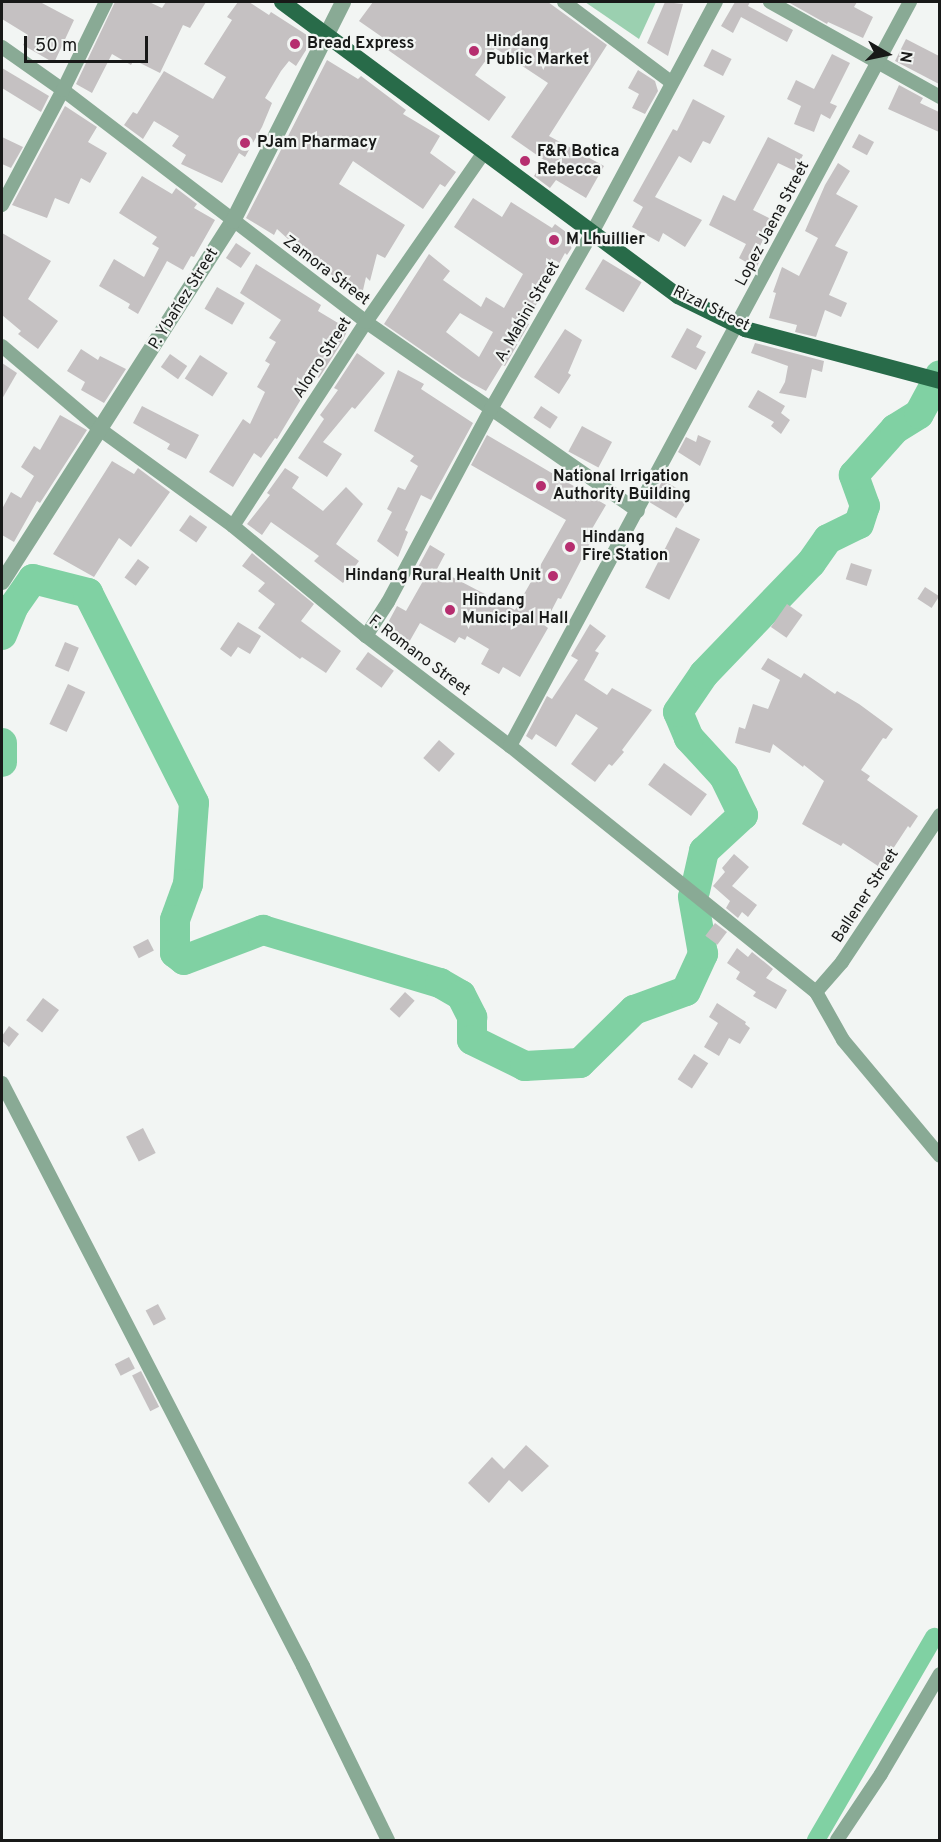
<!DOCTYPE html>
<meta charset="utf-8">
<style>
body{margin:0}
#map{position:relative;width:941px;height:1842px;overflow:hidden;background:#f2f5f3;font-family:Overpass,sans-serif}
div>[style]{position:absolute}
.green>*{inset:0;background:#9bd0b0}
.canal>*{height:18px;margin:-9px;padding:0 9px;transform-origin:9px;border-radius:9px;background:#80d1a3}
.river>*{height:30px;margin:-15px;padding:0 15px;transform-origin:15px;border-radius:15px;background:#80d1a3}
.building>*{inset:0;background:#c5c1c2;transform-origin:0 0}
.minor>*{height:14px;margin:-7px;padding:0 7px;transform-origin:7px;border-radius:7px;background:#89aa95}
.tertiary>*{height:16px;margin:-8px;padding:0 8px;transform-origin:8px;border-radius:8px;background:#89aa95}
.primary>*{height:16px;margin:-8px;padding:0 8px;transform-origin:8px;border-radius:8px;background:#286b49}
.dots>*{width:16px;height:16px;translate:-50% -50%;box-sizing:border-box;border:3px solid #f2f5f3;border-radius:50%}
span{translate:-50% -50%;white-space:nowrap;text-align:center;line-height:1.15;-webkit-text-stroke:4.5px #f2f5f3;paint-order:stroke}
.poi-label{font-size:16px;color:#181918;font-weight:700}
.left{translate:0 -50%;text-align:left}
.right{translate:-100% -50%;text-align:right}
.street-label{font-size:16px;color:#181918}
.frame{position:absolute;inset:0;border:3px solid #181918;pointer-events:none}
.north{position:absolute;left:857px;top:24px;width:60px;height:60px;-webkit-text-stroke:4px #f2f5f3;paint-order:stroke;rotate:99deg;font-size:16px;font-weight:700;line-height:24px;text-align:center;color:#181918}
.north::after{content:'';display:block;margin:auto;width:21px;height:27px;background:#181918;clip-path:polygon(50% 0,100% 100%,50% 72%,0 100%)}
.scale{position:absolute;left:24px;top:36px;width:124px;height:27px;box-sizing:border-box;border:3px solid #181918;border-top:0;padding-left:8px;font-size:18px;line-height:21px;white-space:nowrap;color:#181918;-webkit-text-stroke:4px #f2f5f3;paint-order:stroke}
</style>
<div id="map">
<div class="green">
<div style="clip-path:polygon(585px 2px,656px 2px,639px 39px)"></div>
</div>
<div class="canal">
<div style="left:816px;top:1840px;width:235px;rotate:-59.8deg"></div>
</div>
<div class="river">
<div style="left:2px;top:635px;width:31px;rotate:-68deg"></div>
<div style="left:14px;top:606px;width:33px;rotate:-55deg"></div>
<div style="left:33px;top:579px;width:57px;rotate:14.3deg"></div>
<div style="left:88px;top:593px;width:235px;rotate:63.2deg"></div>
<div style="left:194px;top:803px;width:81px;rotate:94.2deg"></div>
<div style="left:188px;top:884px;width:38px;rotate:110deg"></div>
<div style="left:175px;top:920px;width:33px;rotate:90deg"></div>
<div style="left:175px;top:953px;width:11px;rotate:38deg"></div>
<div style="left:184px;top:960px;width:85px;rotate:-20.8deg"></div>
<div style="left:263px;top:930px;width:185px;rotate:16.7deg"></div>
<div style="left:440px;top:983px;width:24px;rotate:30deg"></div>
<div style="left:461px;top:995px;width:25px;rotate:63deg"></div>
<div style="left:472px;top:1017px;width:23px;rotate:90deg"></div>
<div style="left:472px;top:1040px;width:59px;rotate:26.1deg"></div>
<div style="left:525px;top:1066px;width:55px;rotate:-3.1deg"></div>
<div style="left:580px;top:1063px;width:76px;rotate:-44.5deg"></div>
<div style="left:634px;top:1010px;width:55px;rotate:-20.1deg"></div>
<div style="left:686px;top:991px;width:41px;rotate:-65.3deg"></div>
<div style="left:703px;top:954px;width:58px;rotate:-100deg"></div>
<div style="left:2px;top:743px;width:19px;rotate:90deg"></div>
<div style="left:695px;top:891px;width:41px;rotate:-77.3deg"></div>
<div style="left:704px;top:851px;width:53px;rotate:-42.7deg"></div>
<div style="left:743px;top:815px;width:43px;rotate:-116deg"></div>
<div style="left:724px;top:776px;width:52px;rotate:-132.6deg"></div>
<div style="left:689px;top:738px;width:28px;rotate:-113deg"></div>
<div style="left:678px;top:712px;width:46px;rotate:-55.6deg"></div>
<div style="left:704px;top:674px;width:154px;rotate:-46.1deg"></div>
<div style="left:811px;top:563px;width:29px;rotate:-55deg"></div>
<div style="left:828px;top:539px;width:34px;rotate:-26deg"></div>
<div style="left:859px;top:524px;width:19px;rotate:-72deg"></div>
<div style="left:865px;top:506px;width:33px;rotate:-110deg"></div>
<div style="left:854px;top:475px;width:62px;rotate:-48.3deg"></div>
<div style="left:895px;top:429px;width:28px;rotate:-32deg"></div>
<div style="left:919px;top:414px;width:44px;rotate:-61.7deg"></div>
</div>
<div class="building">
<div style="clip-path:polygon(2px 2px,40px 2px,74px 20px,54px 63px,23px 45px,28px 35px,2px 19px)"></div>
<div style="clip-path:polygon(115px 2px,149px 2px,162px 8px,166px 2px,206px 2px,190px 28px,183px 25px,160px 73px,134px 60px,131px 65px,112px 54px,92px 93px,76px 84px)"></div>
<div style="clip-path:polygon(238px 2px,249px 2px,269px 15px,271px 12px,313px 39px,296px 66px,289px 61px,281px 71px,265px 98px,272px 103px,262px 127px,245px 157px,239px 153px,222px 183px,181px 164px,186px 155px,172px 146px,179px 136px,154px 121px,143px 139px,124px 125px,133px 112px,137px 114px,164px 71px,213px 99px,226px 77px,204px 64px,232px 20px,227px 17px)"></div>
<div style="clip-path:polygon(373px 2px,548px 2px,607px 45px,549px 136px,604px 166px,586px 198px,556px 180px,550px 188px,534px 176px,544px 160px,511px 137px,548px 83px,495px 48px,475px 75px,506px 97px,489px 121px,388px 50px,392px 44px,359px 21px)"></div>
<div style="clip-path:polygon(665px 2px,683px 4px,668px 56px,647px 43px)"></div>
<div style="clip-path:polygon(735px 2px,750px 2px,748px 6px,793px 30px,787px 42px,741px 17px,733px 33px,721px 26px)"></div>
<div style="clip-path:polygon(788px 2px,857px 2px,854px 7px,873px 17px,863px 38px,828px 22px,827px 24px)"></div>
<div style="clip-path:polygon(906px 39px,939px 56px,939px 84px,895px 61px)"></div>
<div style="left:712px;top:49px;width:22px;height:19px;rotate:27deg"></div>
<div style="clip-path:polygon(832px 54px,850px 63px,830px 103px,837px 106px,830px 119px,821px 114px,814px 132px,794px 124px,801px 106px,787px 99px,796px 80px,814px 89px)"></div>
<div style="clip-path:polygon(327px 60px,358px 79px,361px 76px,406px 110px,403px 114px,440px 136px,430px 153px,456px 172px,445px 187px,440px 184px,423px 209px,353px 161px,339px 184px,405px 225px,385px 258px,377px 254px,370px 281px,366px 277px,361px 299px,339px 286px,342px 281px,311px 263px,312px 261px,277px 229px,274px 235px,246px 218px)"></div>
<div style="clip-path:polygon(2px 68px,49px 96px,41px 112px,2px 88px)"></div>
<div style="clip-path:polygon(638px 70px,655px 81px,658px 91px,645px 114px,632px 108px,639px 94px,628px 88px)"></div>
<div style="clip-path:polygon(899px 85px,923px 98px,920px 103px,939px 112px,939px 132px,888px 109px)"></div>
<div style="clip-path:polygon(693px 99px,725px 116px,710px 144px,703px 141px,691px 163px,679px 156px,655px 197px,702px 220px,685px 247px,663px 233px,659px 242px,632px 227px,643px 207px,633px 201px,673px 129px,677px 131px)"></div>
<div style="clip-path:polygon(65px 106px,97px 127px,88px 142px,107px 153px,90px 183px,81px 178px,69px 204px,55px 198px,47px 218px,12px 205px)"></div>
<div style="left:859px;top:134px;width:17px;height:15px;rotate:28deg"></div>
<div style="clip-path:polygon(2px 137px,23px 147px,11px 168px,2px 164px)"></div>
<div style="clip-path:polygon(768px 137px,803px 155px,795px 171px,778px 163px,753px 210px,773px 220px,757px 252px,763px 255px,756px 268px,739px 258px,746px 244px,709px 225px,723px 195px,735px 201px)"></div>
<div style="clip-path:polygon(838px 163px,850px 171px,836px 194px,858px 206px,835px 246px,848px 252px,829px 295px,847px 303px,841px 317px,825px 310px,816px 337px,795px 332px,797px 325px,769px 318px,776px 293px,773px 292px,782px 267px,799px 276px,818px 238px,805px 231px,825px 185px)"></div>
<div style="clip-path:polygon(142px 176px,172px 194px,176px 188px,197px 204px,194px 208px,215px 220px,194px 257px,191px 256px,183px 270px,167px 261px,138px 314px,128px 308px,130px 304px,99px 286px,114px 259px,144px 277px,159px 248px,152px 244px,157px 237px,119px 213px)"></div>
<div style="clip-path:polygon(evenodd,473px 198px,502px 217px,511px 202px,552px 228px,555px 224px,577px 240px,567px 255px,565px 253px,526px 323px,529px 324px,505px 366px,502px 365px,486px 391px,462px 378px,384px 324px,429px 254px,450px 271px,443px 280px,481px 307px,486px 297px,504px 308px,523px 274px,454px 227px,473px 198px,460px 313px,493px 332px,479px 357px,446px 332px,460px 313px)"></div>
<div style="clip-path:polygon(2px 233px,51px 261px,28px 299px,58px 321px,38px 349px,18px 334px,21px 331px,2px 315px)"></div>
<div style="left:236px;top:243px;width:18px;height:18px;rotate:34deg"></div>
<div style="left:603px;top:259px;width:45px;height:35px;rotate:31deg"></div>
<div style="clip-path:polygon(256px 264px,321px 305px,318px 311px,348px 329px,342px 342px,319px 378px,315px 376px,277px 439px,275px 438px,261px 458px,254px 453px,233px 487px,209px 472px,243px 419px,250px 424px,265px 392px,257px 387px,270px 364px,265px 361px,276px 342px,269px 338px,281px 320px,240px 293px)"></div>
<div style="left:217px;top:287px;width:32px;height:25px;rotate:30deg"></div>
<div style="clip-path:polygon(687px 328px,702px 336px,696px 347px,706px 352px,696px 370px,671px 357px)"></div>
<div style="clip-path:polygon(565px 329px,582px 340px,568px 373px,571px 375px,559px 394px,534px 377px)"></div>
<div style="clip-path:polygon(755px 343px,824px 361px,822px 372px,812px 369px,806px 398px,779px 393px,785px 382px,788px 366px,751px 353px)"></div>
<div style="clip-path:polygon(81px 349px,98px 360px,100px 356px,126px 369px,104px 403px,81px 390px,85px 382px,67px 371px)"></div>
<div style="clip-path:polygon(357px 353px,385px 373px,355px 409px,352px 407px,323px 442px,342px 454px,327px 477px,298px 458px,324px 419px,320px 415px,338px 390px,334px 388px)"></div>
<div style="left:170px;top:354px;width:21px;height:16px;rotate:35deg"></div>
<div style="left:200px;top:355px;width:33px;height:28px;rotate:33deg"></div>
<div style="clip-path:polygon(2px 363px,17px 373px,2px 399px)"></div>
<div style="clip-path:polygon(398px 370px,424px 384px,421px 389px,473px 423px,431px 500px,421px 495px,405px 530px,408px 532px,398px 557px,377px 541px,392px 512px,387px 509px,398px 487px,405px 490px,418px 466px,410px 461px,414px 456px,374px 431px)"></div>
<div style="clip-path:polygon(758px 390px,785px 406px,781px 413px,790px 420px,781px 434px,771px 426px,774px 422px,748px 407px)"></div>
<div style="clip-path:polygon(142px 406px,199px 435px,186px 459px,167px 449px,170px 444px,133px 423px)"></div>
<div style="left:541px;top:406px;width:20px;height:14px;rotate:33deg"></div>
<div style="clip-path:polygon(60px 415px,87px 430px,40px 503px,37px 501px,14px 542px,2px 535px,2px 509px,11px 492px,21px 498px,34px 476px,21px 467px,34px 446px,40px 450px)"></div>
<div style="left:582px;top:426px;width:34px;height:29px;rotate:28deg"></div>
<div style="clip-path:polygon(487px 435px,606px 505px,586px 539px,591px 541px,561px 599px,558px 598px,544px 625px,548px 628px,520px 677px,503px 667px,499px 674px,481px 664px,489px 649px,467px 636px,465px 640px,459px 637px,455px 643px,420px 623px,408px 644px,384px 630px,397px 606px,406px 611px,427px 574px,417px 569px,430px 545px,445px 554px,437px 569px,515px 610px,566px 520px,471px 465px)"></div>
<div style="clip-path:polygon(698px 435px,711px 441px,700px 466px,678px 452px,686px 437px,696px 442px)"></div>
<div style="clip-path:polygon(112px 461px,134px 474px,138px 468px,170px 492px,131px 547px,119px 538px,94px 577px,53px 554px)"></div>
<div style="clip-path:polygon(285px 468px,299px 477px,292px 488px,323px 511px,346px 487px,363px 504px,336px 544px,359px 561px,343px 583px,314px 561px,319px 556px,271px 522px,262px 535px,247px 524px,270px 495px,267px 493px)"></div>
<div style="left:663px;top:480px;width:31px;height:26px;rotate:31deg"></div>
<div style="left:190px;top:515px;width:21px;height:19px;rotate:35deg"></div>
<div style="left:676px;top:527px;width:27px;height:68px;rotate:27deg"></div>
<div style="clip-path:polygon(252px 553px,314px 604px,301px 621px,341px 651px,326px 673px,302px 657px,300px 659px,258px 628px,275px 604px,258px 591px,265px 583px,242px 566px)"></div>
<div style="left:138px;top:559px;width:14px;height:23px;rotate:36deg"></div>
<div style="left:851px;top:563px;width:22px;height:17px;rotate:18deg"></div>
<div style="left:925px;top:587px;width:17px;height:14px;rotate:33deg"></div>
<div style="left:787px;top:604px;width:19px;height:28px;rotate:35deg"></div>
<div style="clip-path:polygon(238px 622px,261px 636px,250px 654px,238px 647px,231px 657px,220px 649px)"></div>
<div style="clip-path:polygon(590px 624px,606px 636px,595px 651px,599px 653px,584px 680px,607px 695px,612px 688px,652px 710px,622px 750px,624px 752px,612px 766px,609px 764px,595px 782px,571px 764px,598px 728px,576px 714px,556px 747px,536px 734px,532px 740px,526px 736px,547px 696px,552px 699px,578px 660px,571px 656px)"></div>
<div style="left:65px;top:642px;width:15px;height:26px;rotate:23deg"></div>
<div style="left:368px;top:652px;width:32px;height:21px;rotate:36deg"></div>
<div style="clip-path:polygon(768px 658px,801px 678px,804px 673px,835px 694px,837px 691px,859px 704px,893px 729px,886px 739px,883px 738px,861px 770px,870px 776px,867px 780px,918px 816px,910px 828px,908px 826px,883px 864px,880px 862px,878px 866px,843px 843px,841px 846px,802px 824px,824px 781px,804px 765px,803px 767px,773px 744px,770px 753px,735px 743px,739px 727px,745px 729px,753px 704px,768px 709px,780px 680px,761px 669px)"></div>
<div style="left:68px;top:684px;width:19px;height:44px;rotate:25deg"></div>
<div style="left:439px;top:740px;width:21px;height:24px;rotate:41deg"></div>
<div style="left:664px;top:763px;width:53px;height:27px;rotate:36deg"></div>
<div style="clip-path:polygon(734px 854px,749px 867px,732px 886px,757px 905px,748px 917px,742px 912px,738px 918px,726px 908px,730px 901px,713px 886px,725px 872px,722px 868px)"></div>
<div style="left:715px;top:923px;width:15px;height:16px;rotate:37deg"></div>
<div style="left:148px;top:939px;width:13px;height:17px;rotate:63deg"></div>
<div style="clip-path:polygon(737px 948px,748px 957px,752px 952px,773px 969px,766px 978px,787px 990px,776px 1009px,753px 996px,756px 992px,736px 979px,740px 972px,727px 963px)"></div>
<div style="left:405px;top:992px;width:13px;height:23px;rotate:42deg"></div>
<div style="left:43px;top:998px;width:20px;height:28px;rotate:37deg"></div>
<div style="clip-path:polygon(717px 1003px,746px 1022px,745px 1024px,750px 1028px,740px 1044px,729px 1038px,719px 1056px,704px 1047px,718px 1023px,709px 1017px)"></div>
<div style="clip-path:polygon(9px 1026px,19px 1034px,9px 1047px,2px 1041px,2px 1036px)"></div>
<div style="left:694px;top:1054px;width:17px;height:30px;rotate:33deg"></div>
<div style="left:143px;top:1128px;width:28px;height:19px;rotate:63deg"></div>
<div style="left:158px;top:1304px;width:17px;height:14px;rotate:62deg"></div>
<div style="left:129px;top:1357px;width:13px;height:16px;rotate:63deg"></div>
<div style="left:141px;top:1371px;width:40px;height:10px;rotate:63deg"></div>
<div style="clip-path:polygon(526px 1445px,549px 1466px,522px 1492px,509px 1480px,489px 1503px,468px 1483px,492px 1457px,504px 1469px)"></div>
</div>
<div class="minor">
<div style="left:564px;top:2px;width:134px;rotate:36.8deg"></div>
<div style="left:770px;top:2px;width:195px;rotate:29.2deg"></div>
<div style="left:2px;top:47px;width:75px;rotate:35.2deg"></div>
<div style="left:63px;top:90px;width:382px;rotate:37.4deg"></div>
<div style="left:366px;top:322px;width:331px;rotate:34.8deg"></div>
<div style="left:2px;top:205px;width:130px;rotate:-62.1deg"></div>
<div style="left:63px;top:90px;width:98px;rotate:-64deg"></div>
<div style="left:2px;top:346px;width:130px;rotate:40.3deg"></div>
<div style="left:101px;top:430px;width:163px;rotate:36deg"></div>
<div style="left:233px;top:526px;width:173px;rotate:39.6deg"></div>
<div style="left:366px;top:636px;width:181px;rotate:37.4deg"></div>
<div style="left:510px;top:746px;width:393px;rotate:38.8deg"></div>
<div style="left:816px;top:992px;width:55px;rotate:60.6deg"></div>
<div style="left:843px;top:1040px;width:151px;rotate:50.1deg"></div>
<div style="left:233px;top:526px;width:244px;rotate:-56.9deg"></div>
<div style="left:366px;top:322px;width:208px;rotate:-55.2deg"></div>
<div style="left:366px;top:636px;width:40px;rotate:-57.1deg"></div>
<div style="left:388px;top:602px;width:219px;rotate:-61.9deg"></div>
<div style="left:491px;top:409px;width:205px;rotate:-60.2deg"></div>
<div style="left:593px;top:231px;width:260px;rotate:-61.8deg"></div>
<div style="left:510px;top:746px;width:845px;rotate:-61.74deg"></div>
<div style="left:816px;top:992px;width:40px;rotate:-49deg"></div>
<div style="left:842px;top:962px;width:177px;rotate:-56.3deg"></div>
<div style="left:2px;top:1083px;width:656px;rotate:62.69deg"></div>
<div style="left:303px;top:1666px;width:194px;rotate:64deg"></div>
<div style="left:837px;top:1840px;width:79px;rotate:-56.3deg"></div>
<div style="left:881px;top:1774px;width:116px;rotate:-59.5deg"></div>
</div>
<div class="tertiary">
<div style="left:2px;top:582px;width:429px;rotate:-57.4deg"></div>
<div style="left:233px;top:221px;width:245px;rotate:-63.3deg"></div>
</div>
<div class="primary">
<div style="left:282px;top:2px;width:493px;rotate:36.6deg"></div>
<div style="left:678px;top:296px;width:75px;rotate:26.2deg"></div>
<div style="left:745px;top:329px;width:202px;rotate:14.9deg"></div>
</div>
<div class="dots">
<div style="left:295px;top:44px;background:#b62e6f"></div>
<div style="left:474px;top:51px;background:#b62e6f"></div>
<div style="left:245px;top:143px;background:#b62e6f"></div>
<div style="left:525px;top:161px;background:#b62e6f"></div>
<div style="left:554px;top:240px;background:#b62e6f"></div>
<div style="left:541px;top:486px;background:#b62e6f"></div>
<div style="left:570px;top:547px;background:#b62e6f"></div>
<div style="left:553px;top:576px;background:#b62e6f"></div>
<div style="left:450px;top:610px;background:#b62e6f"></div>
</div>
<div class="poi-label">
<span class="left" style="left:486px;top:51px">Hindang<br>Public Market</span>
<span class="left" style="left:307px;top:44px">Bread Express</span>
<span class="left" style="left:257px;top:143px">PJam Pharmacy</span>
<span class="left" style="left:537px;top:161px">F&amp;R Botica<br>Rebecca</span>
<span class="left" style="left:566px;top:240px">M Lhuillier</span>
<span class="left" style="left:553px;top:486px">National Irrigation<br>Authority Building</span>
<span class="left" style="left:582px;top:547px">Hindang<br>Fire Station</span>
<span class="right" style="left:541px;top:576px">Hindang Rural Health Unit</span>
<span class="left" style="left:462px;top:610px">Hindang<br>Municipal Hall</span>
</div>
<div class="street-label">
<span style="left:773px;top:224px;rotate:-62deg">Lopez Jaena Street</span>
<span style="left:326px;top:271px;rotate:37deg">Zamora Street</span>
<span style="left:184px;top:299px;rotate:-58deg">P. Ybañez Street</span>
<span style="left:711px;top:309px;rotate:26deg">Rizal Street</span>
<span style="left:528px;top:312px;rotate:-60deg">A. Mabini Street</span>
<span style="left:323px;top:358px;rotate:-57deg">Alorro Street</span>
<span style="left:419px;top:656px;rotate:37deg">F. Romano Street</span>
<span style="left:866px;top:896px;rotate:-57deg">Ballener Street</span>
</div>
<div class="frame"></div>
<div class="north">N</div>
<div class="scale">50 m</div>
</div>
